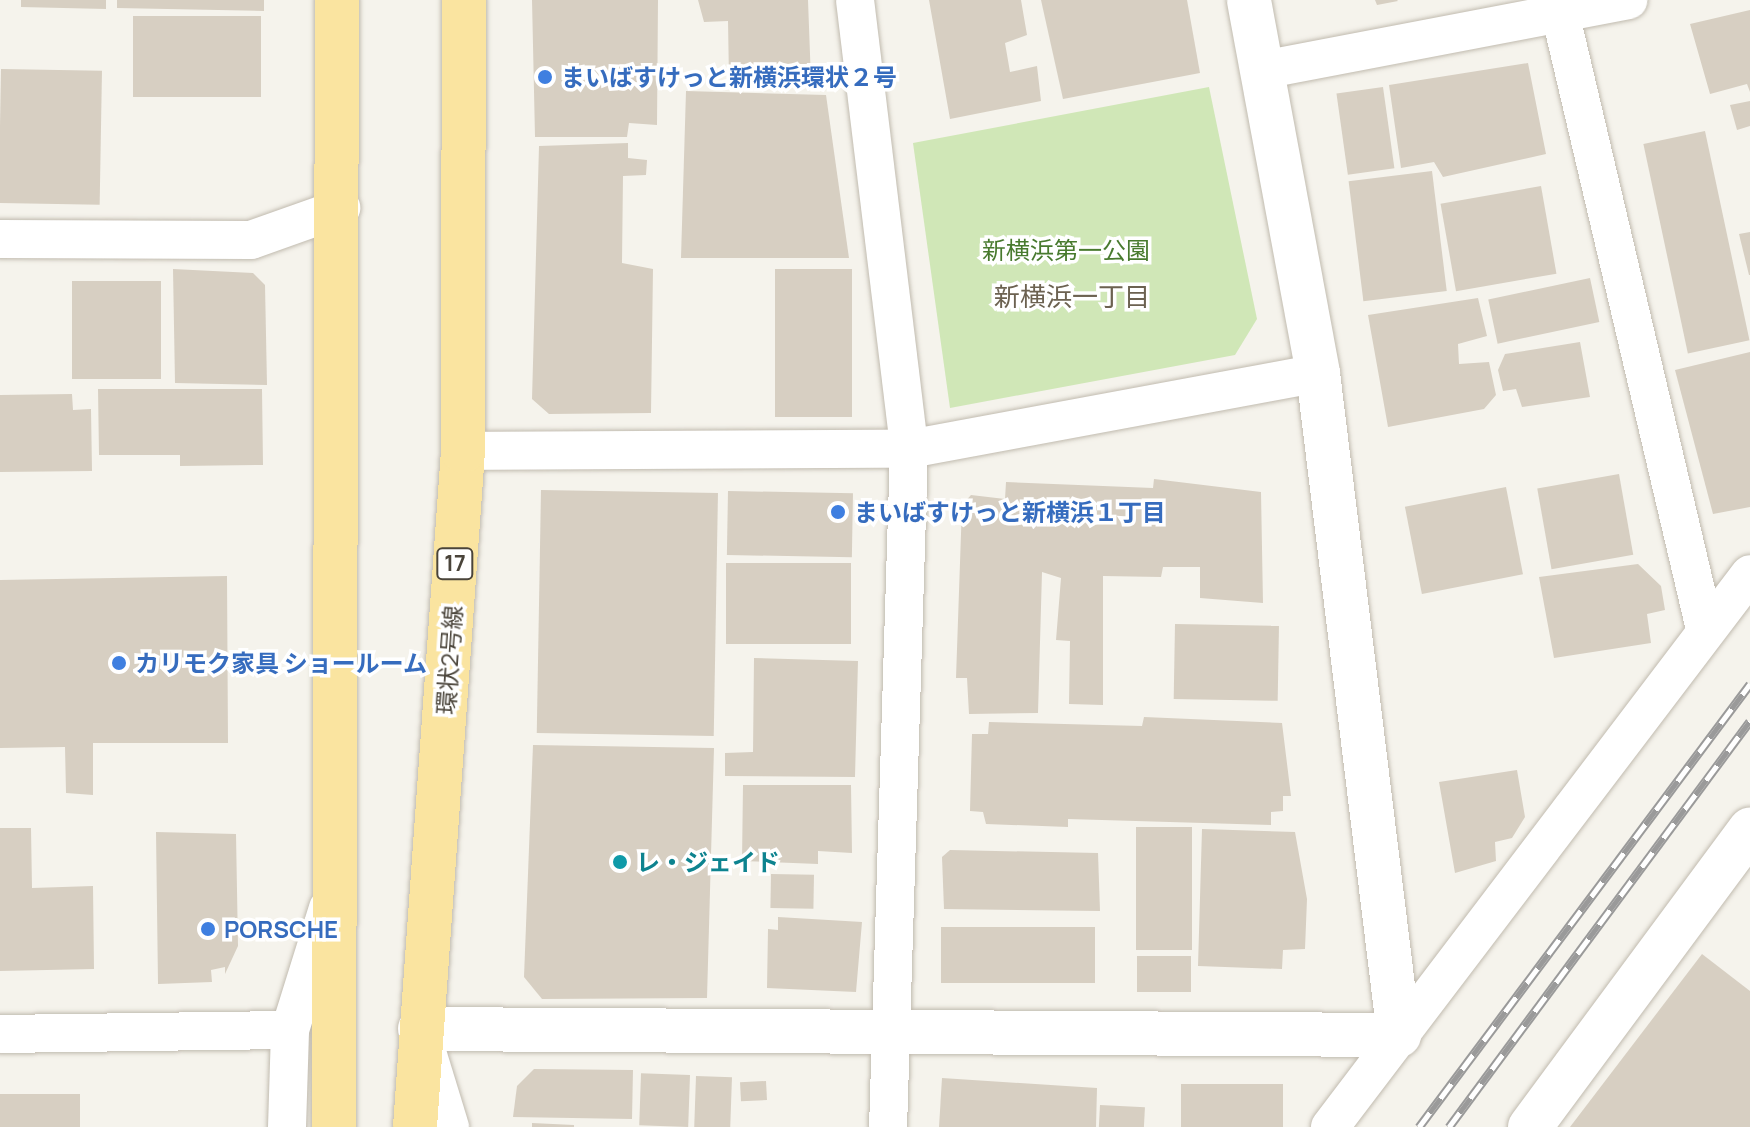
<!DOCTYPE html>
<meta charset="utf-8">
<style>
body{margin:0}
#map{position:relative;width:1750px;height:1127px;overflow:hidden;background:#f5f3ec;font-family:Manrope,"Noto Sans JP",sans-serif}
div>[style]{position:absolute}
.green>*{inset:0;background:#d0e7b7}
.building>*{inset:0;background:#d7cfc2;transform-origin:0 0}
.roads{filter:drop-shadow(0 0 2px #c1bbaf) drop-shadow(0 0 2px #c1bbaf)}
.minor>*{height:38px;margin:-19px;padding:0 19px;transform-origin:19px;border-radius:19px;background:#fff}
.tertiary>*{height:44px;margin:-22px;padding:0 22px;transform-origin:22px;border-radius:22px;background:#fff}
.primary>*{height:44px;margin:-22px;padding:0 22px;transform-origin:22px;border-radius:22px;background:#fae4a0}
.rail>*{height:9px;margin-top:-4.5px;transform-origin:0;background:repeating-linear-gradient(90deg,#fff 0 18px,#9a9a9a 0 36px);box-sizing:border-box;border-block:2px solid #9a9a9a}
.dots>*{width:22px;height:22px;translate:-50% -50%;box-sizing:border-box;border:4px solid #fff;border-radius:50%}
span{translate:-50% -50%;white-space:nowrap;text-align:center;line-height:1.15;-webkit-text-stroke:7px #fff;paint-order:stroke}
.shield-label span{padding:2px 6px;background:#fff;border:2px solid;border-radius:6px;-webkit-text-stroke-width:0}
.shield-label{font-size:22px;color:#4a443a;font-weight:700}
.shop-label{font-size:24px;color:#366cbe;font-weight:700}
.left{translate:0 -50%;text-align:left}
.park-label{font-size:24px;color:#487a2e}
.street-label{font-size:24px;color:#4a443a}
.culture-label{font-size:24px;color:#0d838f;font-weight:700}
.neighbourhood-label{font-size:26px;color:#6c6251}
</style>
<div id="map">
<div class="green">
<div style="clip-path:polygon(1209px 87px,1257px 319px,1235px 355px,950px 408px,913px 143px)"></div>
</div>
<div class="building">
<div style="clip-path:polygon(21px 0,106px 0,106px 9px,21px 7px)"></div>
<div style="clip-path:polygon(117px 0,264px 0,264px 11px,117px 8px)"></div>
<div style="clip-path:polygon(532px 0,658px 0,657px 125px,629px 123px,627px 137px,535px 137px)"></div>
<div style="clip-path:polygon(698px 0,808px 0,811px 81px,729px 80px,728px 21px,704px 22px)"></div>
<div style="clip-path:polygon(929px 0,1021px 0,1027px 35px,1005px 43px,1010px 72px,1037px 66px,1041px 101px,950px 119px)"></div>
<div style="clip-path:polygon(1041px 0,1187px 0,1200px 73px,1063px 99px)"></div>
<div style="clip-path:polygon(1375px 0,1397px 0,1398px 1px,1377px 5px)"></div>
<div style="clip-path:polygon(1750px 10px,1750px 92px,1747px 84px,1710px 94px,1690px 24px)"></div>
<div style="left:133px;top:16px;width:128px;height:81px"></div>
<div style="clip-path:polygon(1528px 63px,1546px 154px,1443px 177px,1434px 162px,1401px 168px,1389px 85px)"></div>
<div style="left:1px;top:69px;width:101px;height:134px;rotate:1deg"></div>
<div style="left:1383px;top:87px;width:82px;height:47px;rotate:82deg"></div>
<div style="clip-path:polygon(686px 91px,826px 95px,849px 258px,681px 258px)"></div>
<div style="clip-path:polygon(1750px 101px,1750px 126px,1737px 130px,1730px 105px)"></div>
<div style="left:1705px;top:131px;width:214px;height:63px;rotate:78deg"></div>
<div style="clip-path:polygon(628px 143px,628px 158px,647px 160px,646px 175px,623px 176px,622px 263px,653px 269px,651px 413px,549px 414px,532px 399px,539px 146px)"></div>
<div style="left:1432px;top:171px;width:121px;height:84px;rotate:83deg"></div>
<div style="left:1541px;top:186px;width:89px;height:102px;rotate:80deg"></div>
<div style="clip-path:polygon(1750px 232px,1750px 275px,1749px 275px,1739px 234px)"></div>
<div style="clip-path:polygon(173px 269px,253px 273px,265px 285px,267px 385px,175px 383px)"></div>
<div style="left:775px;top:269px;width:77px;height:148px"></div>
<div style="left:1590px;top:278px;width:45px;height:104px;rotate:78deg"></div>
<div style="left:72px;top:281px;width:89px;height:98px"></div>
<div style="clip-path:polygon(1478px 298px,1487px 336px,1458px 344px,1459px 364px,1489px 362px,1496px 395px,1484px 409px,1388px 427px,1368px 315px)"></div>
<div style="clip-path:polygon(1580px 342px,1590px 397px,1522px 407px,1516px 389px,1503px 391px,1498px 370px,1505px 354px)"></div>
<div style="clip-path:polygon(1750px 352px,1750px 507px,1713px 514px,1675px 370px)"></div>
<div style="clip-path:polygon(98px 389px,262px 389px,263px 465px,180px 466px,180px 455px,99px 455px)"></div>
<div style="clip-path:polygon(72px 394px,73px 410px,91px 409px,92px 471px,0 472px,0 395px)"></div>
<div style="left:1619px;top:474px;width:82px;height:83px;rotate:80deg"></div>
<div style="clip-path:polygon(1154px 479px,1261px 492px,1263px 603px,1200px 598px,1200px 567px,1163px 567px,1161px 577px,1103px 576px,1103px 705px,1069px 704px,1070px 641px,1056px 640px,1061px 578px,1042px 572px,1038px 713px,969px 714px,967px 678px,956px 678px,962px 505px,971px 495px,1005px 499px,1006px 482px,1153px 488px)"></div>
<div style="left:1506px;top:487px;width:89px;height:103px;rotate:79deg"></div>
<div style="left:541px;top:490px;width:177px;height:243px;rotate:1deg"></div>
<div style="left:728px;top:491px;width:125px;height:64px;rotate:1deg"></div>
<div style="left:726px;top:563px;width:125px;height:81px"></div>
<div style="clip-path:polygon(1638px 564px,1661px 586px,1665px 610px,1647px 614px,1651px 643px,1554px 658px,1539px 577px)"></div>
<div style="clip-path:polygon(227px 576px,228px 743px,93px 743px,93px 795px,66px 793px,65px 747px,0 748px,0 580px)"></div>
<div style="left:1175px;top:624px;width:104px;height:75px;rotate:1deg"></div>
<div style="clip-path:polygon(754px 658px,858px 661px,855px 777px,725px 776px,725px 753px,753px 752px)"></div>
<div style="clip-path:polygon(1144px 717px,1282px 723px,1291px 796px,1283px 796px,1283px 811px,1271px 812px,1271px 825px,1068px 819px,1068px 827px,986px 824px,983px 812px,970px 811px,972px 734px,988px 734px,989px 722px,1142px 726px)"></div>
<div style="clip-path:polygon(533px 745px,714px 748px,707px 998px,542px 999px,524px 977px)"></div>
<div style="clip-path:polygon(1517px 770px,1525px 817px,1512px 838px,1495px 842px,1496px 861px,1455px 873px,1439px 782px)"></div>
<div style="clip-path:polygon(743px 785px,851px 785px,852px 853px,818px 851px,818px 864px,742px 861px)"></div>
<div style="left:1136px;top:827px;width:56px;height:123px"></div>
<div style="clip-path:polygon(0 828px,31px 828px,32px 888px,93px 886px,94px 969px,0 971px)"></div>
<div style="clip-path:polygon(1202px 829px,1295px 832px,1307px 899px,1305px 949px,1283px 950px,1282px 969px,1198px 966px)"></div>
<div style="clip-path:polygon(156px 832px,236px 834px,238px 946px,225px 974px,225px 967px,211px 970px,212px 982px,158px 984px)"></div>
<div style="clip-path:polygon(950px 850px,1098px 853px,1100px 911px,944px 909px,942px 857px)"></div>
<div style="left:771px;top:874px;width:43px;height:34px;rotate:1deg"></div>
<div style="clip-path:polygon(778px 917px,862px 922px,856px 992px,767px 988px,768px 929px,778px 930px)"></div>
<div style="left:941px;top:927px;width:154px;height:56px"></div>
<div style="clip-path:polygon(1702px 954px,1750px 991px,1750px 1127px,1570px 1127px)"></div>
<div style="left:1137px;top:956px;width:54px;height:36px"></div>
<div style="clip-path:polygon(534px 1069px,633px 1070px,632px 1119px,513px 1117px,517px 1086px)"></div>
<div style="left:690px;top:1075px;width:52px;height:49px;rotate:92deg"></div>
<div style="left:696px;top:1076px;width:36px;height:51px;rotate:2deg"></div>
<div style="clip-path:polygon(942px 1078px,1097px 1088px,1096px 1127px,939px 1127px)"></div>
<div style="left:766px;top:1081px;width:19px;height:26px;rotate:87deg"></div>
<div style="left:1181px;top:1084px;width:102px;height:43px"></div>
<div style="left:80px;top:1094px;width:33px;height:80px;rotate:90deg"></div>
<div style="left:1100px;top:1105px;width:45px;height:22px;rotate:3deg"></div>
<div style="clip-path:polygon(532px 1123px,574px 1125px,574px 1127px,532px 1127px)"></div>
</div>
<div class="roads">
<div class="minor">
<div style="left:855px;top:0;width:452px;rotate:83.1deg"></div>
<div style="left:909px;top:449px;width:678px;rotate:91.77deg"></div>
<div style="left:1557px;top:0;width:646px;rotate:76.76deg"></div>
<div style="left:1262px;top:70px;width:373px;rotate:-10.8deg"></div>
<div style="left:0;top:239px;width:251px;rotate:0.2deg"></div>
<div style="left:251px;top:240px;width:96px;rotate:-19.6deg"></div>
<div style="left:463px;top:451px;width:446px;rotate:-0.3deg"></div>
<div style="left:909px;top:449px;width:416px;rotate:-10.5deg"></div>
<div style="left:0;top:1034px;width:290px;rotate:-0.8deg"></div>
<div style="left:424px;top:1042px;width:89px;rotate:73deg"></div>
<div style="left:287px;top:1127px;width:97px;rotate:-88.2deg"></div>
<div style="left:290px;top:1030px;width:128px;rotate:-72.7deg"></div>
<div style="left:1330px;top:1127px;width:694px;rotate:-52.78deg"></div>
</div>
<div class="tertiary">
<div style="left:420px;top:1029px;width:979px;rotate:0.35deg"></div>
<div style="left:1399px;top:1035px;width:667px;rotate:-96.98deg"></div>
<div style="left:1318px;top:373px;width:379px;rotate:-100.5deg"></div>
<div style="left:1530px;top:1127px;width:370px;rotate:-53.5deg"></div>
</div>
<div class="primary">
<div style="left:334px;top:1127px;width:1127px;rotate:-89.85deg"></div>
<div style="left:415px;top:1127px;width:678px;rotate:-85.94deg"></div>
<div style="left:463px;top:451px;width:451px;rotate:-89.9deg"></div>
</div>
</div>
<div class="rail">
<div style="left:1419px;top:1127px;width:553px;rotate:-53.23deg"></div>
<div style="left:1449px;top:1127px;width:505px;rotate:-53.45deg"></div>
</div>
<div class="dots">
<div style="left:545px;top:77px;background:#3f7fe0"></div>
<div style="left:838px;top:512px;background:#3f7fe0"></div>
<div style="left:119px;top:663px;background:#3f7fe0"></div>
<div style="left:620px;top:862px;background:#0f9aa8"></div>
<div style="left:208px;top:929px;background:#3f7fe0"></div>
</div>
<div class="shield-label">
<span style="left:455px;top:564px">17</span>
</div>
<div class="shop-label">
<span class="left" style="left:561px;top:77px">まいばすけっと新横浜環状２号</span>
<span class="left" style="left:854px;top:512px">まいばすけっと新横浜１丁目</span>
<span class="left" style="left:135px;top:663px">カリモク家具 ショールーム</span>
<span class="left" style="left:224px;top:929px">PORSCHE</span>
</div>
<div class="park-label">
<span style="left:1066px;top:250px">新横浜第一公園</span>
</div>
<div class="street-label">
<span style="left:449px;top:660px;rotate:-86deg">環状2号線</span>
</div>
<div class="culture-label">
<span class="left" style="left:636px;top:862px">レ・ジェイド</span>
</div>
<div class="neighbourhood-label">
<span style="left:1072px;top:297px">新横浜一丁目</span>
</div>
</div>
